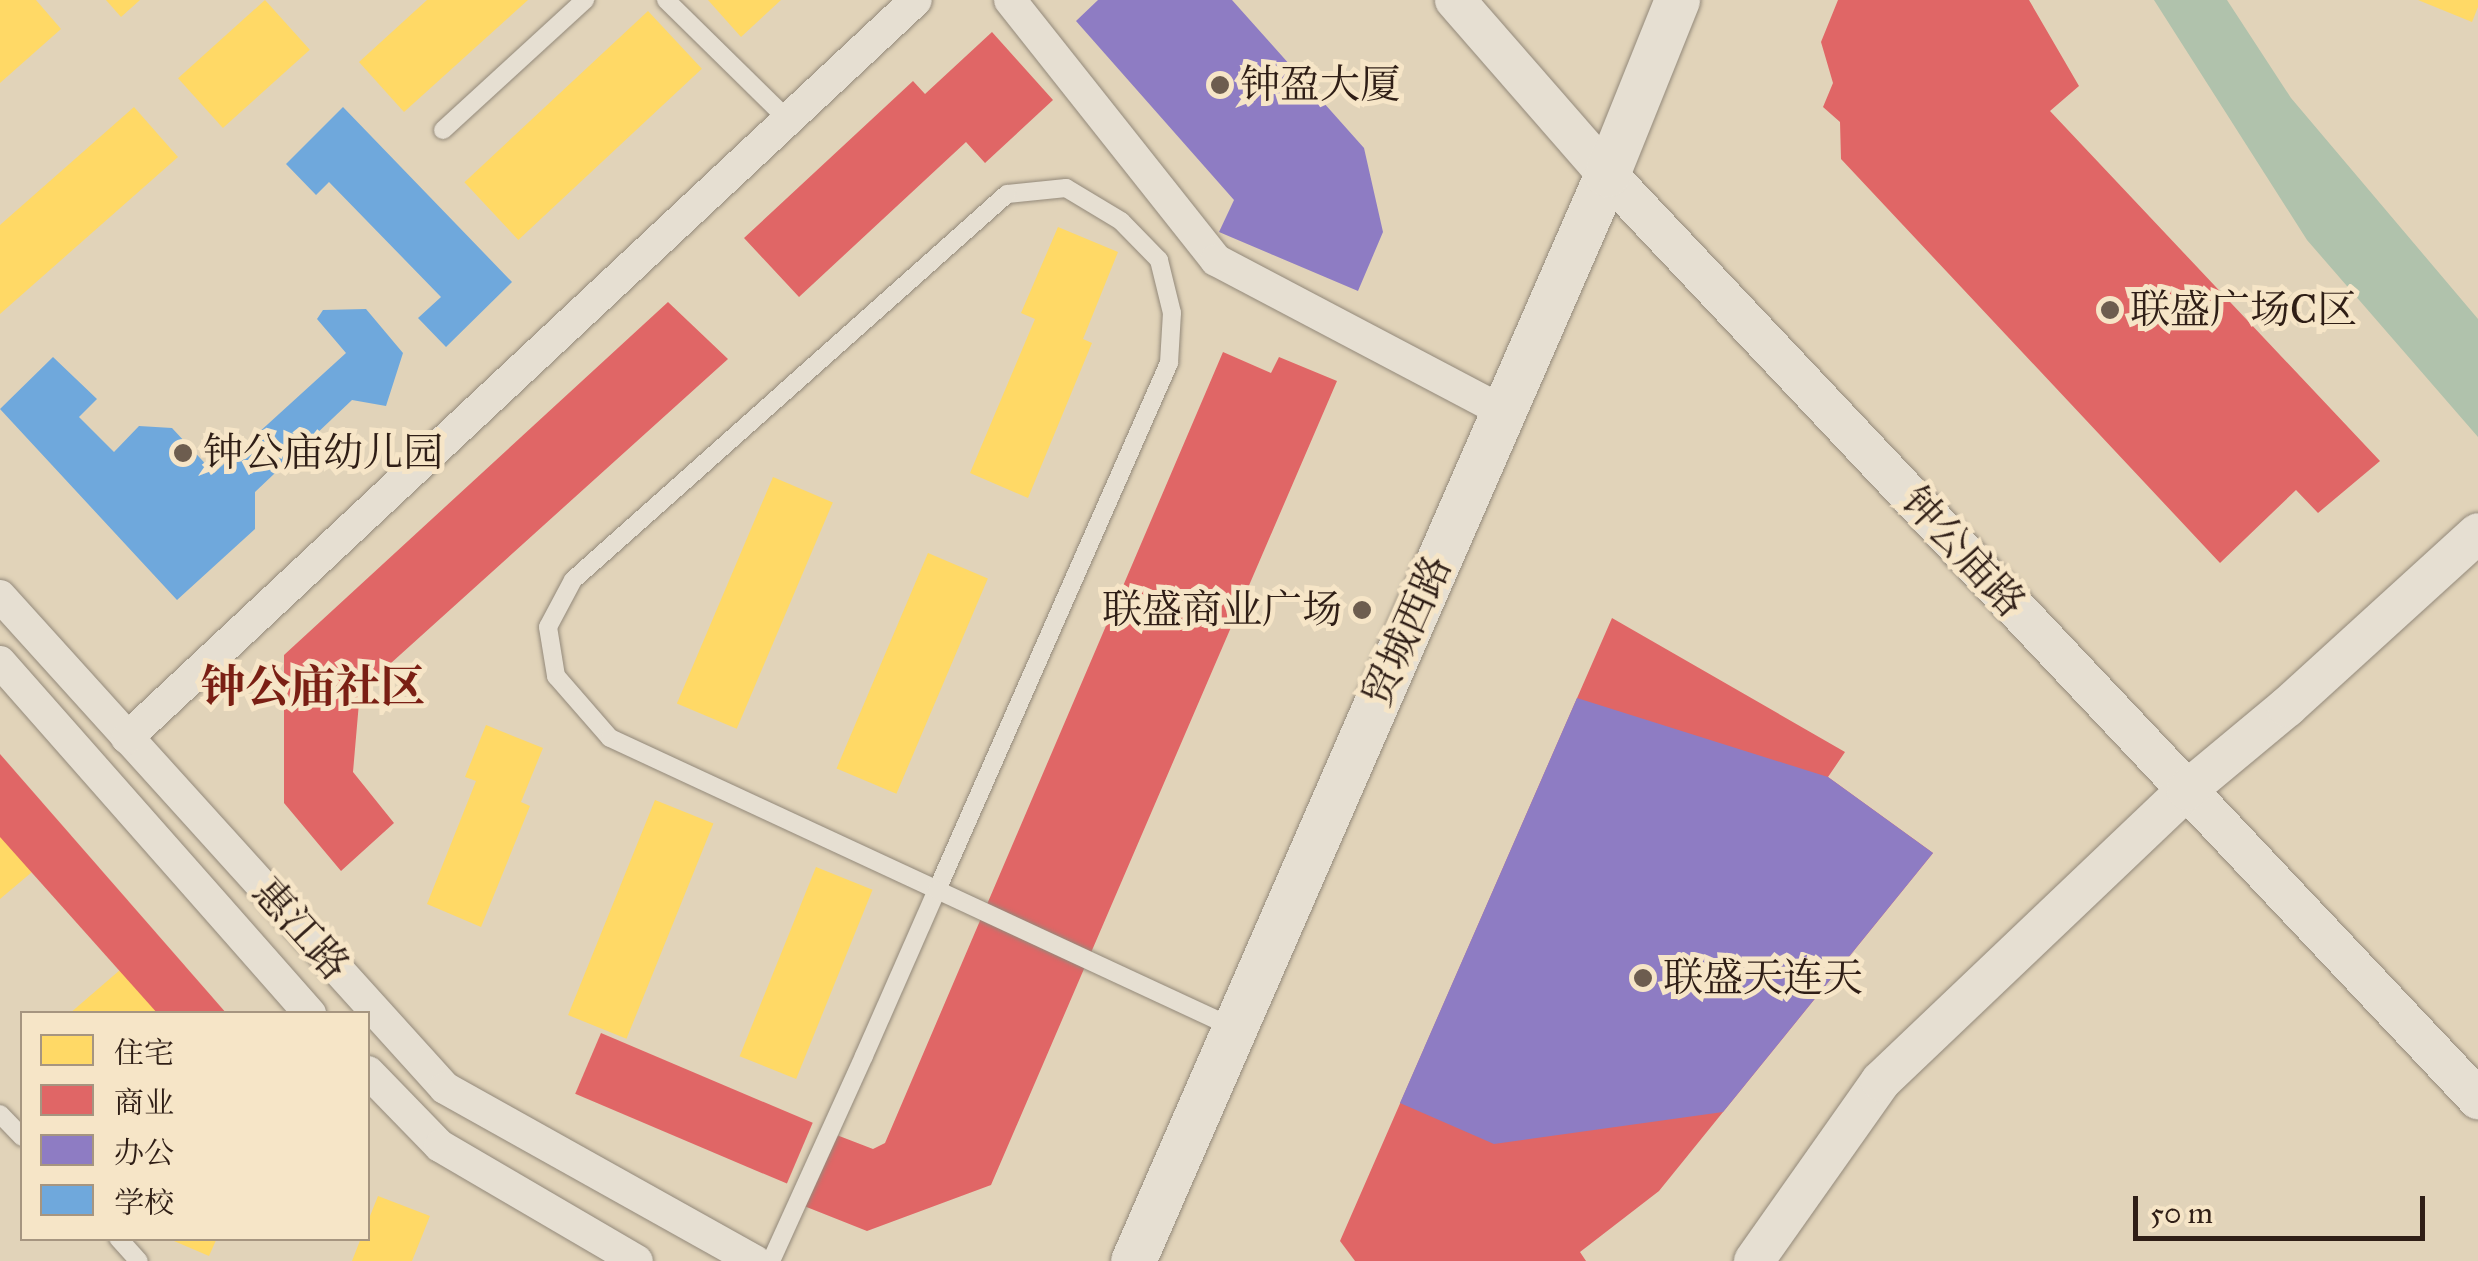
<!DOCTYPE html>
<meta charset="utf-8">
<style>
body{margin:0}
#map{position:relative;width:2478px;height:1261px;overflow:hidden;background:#e1d3b9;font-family:"IM FELL Great Primer","Noto Serif SC",serif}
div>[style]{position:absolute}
.water>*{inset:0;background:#b0c2ac}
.homes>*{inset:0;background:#ffd966;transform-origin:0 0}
.shops>*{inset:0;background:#e06666;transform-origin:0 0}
.offices>*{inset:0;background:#8e7cc3}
.schools>*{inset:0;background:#6fa8dc}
.roads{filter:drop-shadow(0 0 2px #93897a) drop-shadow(0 0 2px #93897a)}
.service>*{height:18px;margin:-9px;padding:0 9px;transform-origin:9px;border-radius:9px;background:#e6dfd2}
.minor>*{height:32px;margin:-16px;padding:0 16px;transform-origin:16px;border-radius:16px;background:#e6dfd2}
.tertiary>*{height:40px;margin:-20px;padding:0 20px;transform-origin:20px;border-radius:20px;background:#e6dfd2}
.secondary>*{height:45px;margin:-22.5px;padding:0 22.5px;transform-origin:22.5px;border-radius:22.5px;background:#e6dfd2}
.dots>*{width:28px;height:28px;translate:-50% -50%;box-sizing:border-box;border:5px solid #f6e5c7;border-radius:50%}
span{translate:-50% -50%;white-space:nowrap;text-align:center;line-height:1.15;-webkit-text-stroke:10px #f6e5c7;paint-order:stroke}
.poi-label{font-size:40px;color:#2f1e16}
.left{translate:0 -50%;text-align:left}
.right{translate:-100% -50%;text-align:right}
.street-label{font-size:40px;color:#2f1e16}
.quarter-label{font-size:45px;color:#7a1f14;font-weight:700}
.legend{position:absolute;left:20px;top:1011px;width:350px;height:230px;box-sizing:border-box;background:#f6e5c7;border:2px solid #a69580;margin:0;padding:12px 18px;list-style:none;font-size:30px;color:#2f1e16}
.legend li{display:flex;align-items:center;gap:20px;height:50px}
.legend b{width:50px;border:2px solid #a69580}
.scale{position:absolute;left:2133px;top:1196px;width:292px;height:45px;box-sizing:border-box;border:5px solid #2f1e16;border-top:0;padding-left:12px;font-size:30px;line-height:35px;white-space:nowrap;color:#2f1e16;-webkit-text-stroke:8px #f6e5c7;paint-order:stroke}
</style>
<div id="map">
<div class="water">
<div style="clip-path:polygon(2154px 0,2227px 0,2291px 98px,2478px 319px,2478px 437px,2307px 240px)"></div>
</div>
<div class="homes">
<div style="clip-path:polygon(0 0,36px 0,61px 29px,0 83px)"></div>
<div style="clip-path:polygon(106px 0,140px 0,121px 17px)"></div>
<div style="left:265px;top:0;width:67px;height:117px;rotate:48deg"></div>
<div style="clip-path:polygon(427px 0,528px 0,404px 112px,359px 62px)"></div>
<div style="clip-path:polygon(708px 0,781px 0,741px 37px)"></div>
<div style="clip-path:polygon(2418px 0,2478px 0,2478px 7px,2472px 22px)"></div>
<div style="left:648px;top:11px;width:79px;height:251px;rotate:47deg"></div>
<div style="clip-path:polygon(912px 88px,949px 128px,857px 214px,865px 224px,806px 279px,768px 239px,824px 186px,816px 178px)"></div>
<div style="clip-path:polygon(134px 107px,178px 157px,0 314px,0 225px)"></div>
<div style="clip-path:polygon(1058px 227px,1118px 252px,1083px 339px,1092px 343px,1028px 498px,970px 473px,1035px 319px,1021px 313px)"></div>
<div style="clip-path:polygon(670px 324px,709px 368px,656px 415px,646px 404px,548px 492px,559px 505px,500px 559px,460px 515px,516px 465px,506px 454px,607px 363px,615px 373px)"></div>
<div style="left:1205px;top:403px;width:71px;height:180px;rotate:23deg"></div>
<div style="left:773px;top:477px;width:65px;height:246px;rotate:23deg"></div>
<div style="left:928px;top:553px;width:65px;height:234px;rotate:23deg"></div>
<div style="left:1105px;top:641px;width:72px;height:280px;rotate:23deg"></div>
<div style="clip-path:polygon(486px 725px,543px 748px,521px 802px,530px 806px,481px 927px,427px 904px,476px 781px,465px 777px)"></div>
<div style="clip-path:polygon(33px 799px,70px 840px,0 899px,0 827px)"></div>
<div style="left:655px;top:800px;width:63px;height:232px;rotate:22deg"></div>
<div style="left:816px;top:867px;width:61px;height:204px;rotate:22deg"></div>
<div style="clip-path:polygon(157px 938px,195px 984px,159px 1014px,69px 1014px)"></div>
<div style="left:963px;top:968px;width:67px;height:171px;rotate:23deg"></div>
<div style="clip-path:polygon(378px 1196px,430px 1216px,412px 1261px,352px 1261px,361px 1238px,368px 1238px,368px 1221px)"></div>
<div style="clip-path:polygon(167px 1238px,217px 1238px,209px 1256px)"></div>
</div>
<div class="shops">
<div style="clip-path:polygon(1838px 0,2029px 0,2079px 86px,2050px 111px,2380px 461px,2318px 513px,2296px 490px,2220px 563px,1841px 159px,1840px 122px,1823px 107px,1833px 83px,1821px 42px)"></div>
<div style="clip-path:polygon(992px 32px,1053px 100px,985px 163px,966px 142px,799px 297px,744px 238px,913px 81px,925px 94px)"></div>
<div style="clip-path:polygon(668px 302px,728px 359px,360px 691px,353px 772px,394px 823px,341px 871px,284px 803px,284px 655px)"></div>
<div style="clip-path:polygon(1223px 352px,1271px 373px,1279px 357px,1337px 381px,991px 1185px,867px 1231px,804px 1206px,834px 1134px,873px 1149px,885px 1143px)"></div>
<div style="clip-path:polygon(1612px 618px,1845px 752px,1828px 777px,1933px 853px,1659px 1191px,1580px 1252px,1586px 1261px,1355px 1261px,1340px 1241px)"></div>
<div style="clip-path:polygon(0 754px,227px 1014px,158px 1014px,0 837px)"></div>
<div style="left:601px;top:1033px;width:230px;height:66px;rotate:23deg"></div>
</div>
<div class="offices">
<div style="clip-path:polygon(1098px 0,1232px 0,1364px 148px,1383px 232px,1358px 291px,1219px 232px,1234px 200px,1076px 21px)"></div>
<div style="clip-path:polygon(1577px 698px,1828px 777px,1933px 853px,1723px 1112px,1494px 1144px,1400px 1103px)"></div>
</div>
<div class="schools">
<div style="clip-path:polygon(343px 107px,512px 282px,446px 347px,418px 318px,441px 297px,329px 182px,316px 195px,286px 164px)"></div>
<div style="clip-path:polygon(366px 309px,403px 353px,386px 406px,352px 400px,255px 492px,255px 529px,177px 600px,0 409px,53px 357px,97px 399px,79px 417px,114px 452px,139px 426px,172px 428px,214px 473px,346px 353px,317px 319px,323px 310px)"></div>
</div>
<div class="roads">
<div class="service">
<div style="left:666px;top:0;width:171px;rotate:44.5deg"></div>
<div style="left:443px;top:130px;width:193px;rotate:-42.5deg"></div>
<div style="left:0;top:1114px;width:32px;rotate:46deg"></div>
<div style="left:118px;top:1238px;width:31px;rotate:48deg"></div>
<div style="left:771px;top:1261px;width:225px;rotate:-65.6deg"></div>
<div style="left:864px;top:1056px;width:181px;rotate:-66.3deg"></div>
<div style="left:937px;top:890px;width:576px;rotate:-66.24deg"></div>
<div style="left:1169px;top:363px;width:50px;rotate:-86.6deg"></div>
<div style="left:1172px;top:313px;width:55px;rotate:-103.8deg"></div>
<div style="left:1159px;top:260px;width:54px;rotate:-134.3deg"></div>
<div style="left:1121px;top:221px;width:64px;rotate:-149deg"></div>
<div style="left:1066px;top:188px;width:59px;rotate:174.2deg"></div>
<div style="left:1007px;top:194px;width:581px;rotate:138.35deg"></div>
<div style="left:573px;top:580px;width:53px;rotate:118deg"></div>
<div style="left:548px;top:627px;width:50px;rotate:80.7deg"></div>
<div style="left:556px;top:676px;width:82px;rotate:48.9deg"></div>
<div style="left:610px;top:738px;width:361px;rotate:24.9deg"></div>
<div style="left:937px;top:890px;width:327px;rotate:24.9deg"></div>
</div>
<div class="minor">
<div style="left:1010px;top:0;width:332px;rotate:51.6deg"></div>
<div style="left:1216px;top:260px;width:324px;rotate:27.8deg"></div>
<div style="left:0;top:596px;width:663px;rotate:47.87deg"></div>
<div style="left:445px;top:1088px;width:355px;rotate:29.2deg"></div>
<div style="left:0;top:662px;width:469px;rotate:48.6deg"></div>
<div style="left:127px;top:738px;width:1080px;rotate:-43.09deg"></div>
<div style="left:368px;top:1072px;width:103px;rotate:45.8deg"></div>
<div style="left:440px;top:1146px;width:228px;rotate:30.3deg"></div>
</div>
<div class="tertiary">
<div style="left:1455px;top:0;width:231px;rotate:48.9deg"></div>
<div style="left:1607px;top:174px;width:1271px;rotate:46.72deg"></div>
<div style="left:1754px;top:1261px;width:220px;rotate:-54.8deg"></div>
<div style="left:1881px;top:1081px;width:422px;rotate:-43.6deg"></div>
<div style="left:2187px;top:790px;width:130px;rotate:-39.7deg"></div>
<div style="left:2287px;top:707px;width:258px;rotate:-42.3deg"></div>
</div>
<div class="secondary">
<div style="left:1133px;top:1261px;width:1186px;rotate:-66.44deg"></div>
<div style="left:1607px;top:174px;width:188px;rotate:-68.1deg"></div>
</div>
</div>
<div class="dots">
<div style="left:1220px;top:85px;background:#6d5d4f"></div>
<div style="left:2110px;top:310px;background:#6d5d4f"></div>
<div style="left:183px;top:453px;background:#6d5d4f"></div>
<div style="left:1362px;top:610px;background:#6d5d4f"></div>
<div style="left:1643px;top:978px;background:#6d5d4f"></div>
</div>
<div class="poi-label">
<span class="left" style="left:1240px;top:85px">钟盈大厦</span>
<span class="left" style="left:2130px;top:310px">联盛广场C区</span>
<span class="left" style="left:203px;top:453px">钟公庙幼儿园</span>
<span class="right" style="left:1342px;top:610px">联盛商业广场</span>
<span class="left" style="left:1663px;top:978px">联盛天连天</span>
</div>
<div class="street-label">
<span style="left:1963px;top:552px;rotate:47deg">钟公庙路</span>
<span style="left:1407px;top:631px;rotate:-66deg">贸城西路</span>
<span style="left:301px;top:929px;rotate:48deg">惠江路</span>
</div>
<div class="quarter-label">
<span style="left:313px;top:687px">钟公庙社区</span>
</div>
<ul class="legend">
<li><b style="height:28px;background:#ffd966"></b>住宅</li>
<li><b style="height:28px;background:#e06666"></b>商业</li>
<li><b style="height:28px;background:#8e7cc3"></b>办公</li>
<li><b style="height:28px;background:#6fa8dc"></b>学校</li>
</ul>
<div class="scale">50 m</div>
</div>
